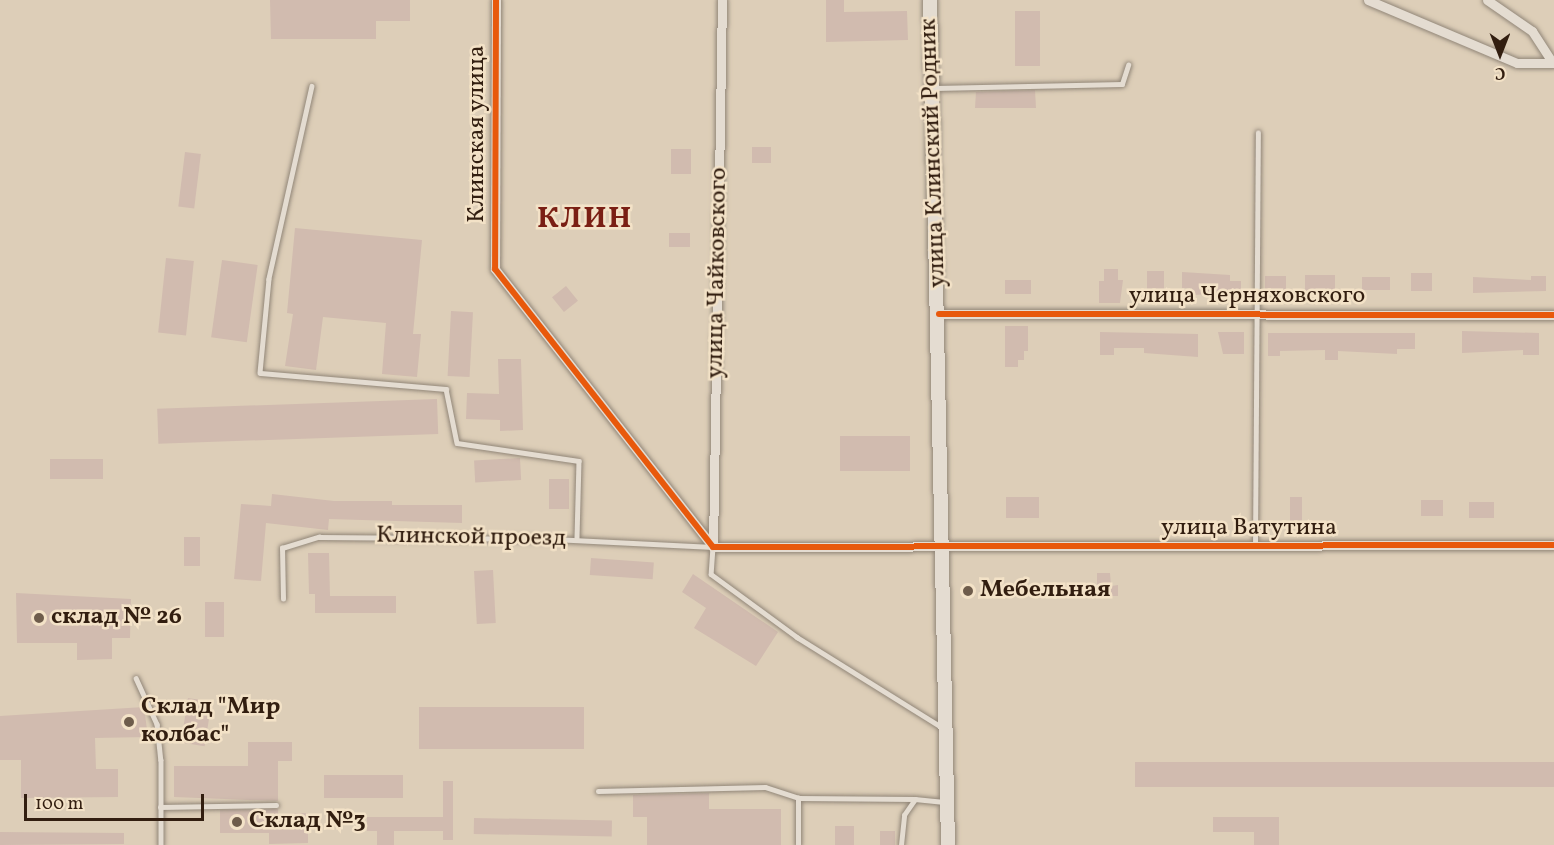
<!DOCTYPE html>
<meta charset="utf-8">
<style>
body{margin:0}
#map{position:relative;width:1554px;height:845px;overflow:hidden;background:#ddceb8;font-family:Vollkorn,serif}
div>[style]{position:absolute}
.building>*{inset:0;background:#d1bbaf;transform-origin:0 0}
.roads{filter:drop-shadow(0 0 2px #918678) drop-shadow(0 0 2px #918678)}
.lane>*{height:4.5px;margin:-2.25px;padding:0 2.25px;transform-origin:2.25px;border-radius:2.25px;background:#e4dcd1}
.street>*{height:9px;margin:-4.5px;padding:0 4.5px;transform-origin:4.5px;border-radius:4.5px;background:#e4dcd1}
.secondary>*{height:14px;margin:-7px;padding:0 7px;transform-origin:7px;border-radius:7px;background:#e4dcd1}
.cycleway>*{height:6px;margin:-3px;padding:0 3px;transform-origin:3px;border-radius:3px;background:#e8590c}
.dots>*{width:16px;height:16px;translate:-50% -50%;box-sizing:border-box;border:3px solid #f3e2c7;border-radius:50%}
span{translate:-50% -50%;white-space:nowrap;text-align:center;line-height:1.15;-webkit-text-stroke:5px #f3e2c7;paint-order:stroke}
.street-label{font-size:24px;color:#321e10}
.poi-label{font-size:24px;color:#321e10;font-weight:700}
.left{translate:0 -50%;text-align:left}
.district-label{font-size:30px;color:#7a1f14;font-weight:700;letter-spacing:1.5px}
.north{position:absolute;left:1470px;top:24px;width:60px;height:60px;-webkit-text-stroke:4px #f3e2c7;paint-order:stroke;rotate:180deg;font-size:16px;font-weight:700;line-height:24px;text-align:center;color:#321e10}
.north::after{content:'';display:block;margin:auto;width:21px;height:27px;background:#321e10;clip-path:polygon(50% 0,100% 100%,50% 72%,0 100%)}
.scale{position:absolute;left:24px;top:794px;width:180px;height:27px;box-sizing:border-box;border:3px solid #321e10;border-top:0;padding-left:8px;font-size:18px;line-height:21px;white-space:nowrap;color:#321e10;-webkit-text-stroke:4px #f3e2c7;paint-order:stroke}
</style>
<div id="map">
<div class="building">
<div style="clip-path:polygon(270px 0,410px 0,410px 21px,376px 21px,376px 39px,271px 39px)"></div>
<div style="clip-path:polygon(826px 0,844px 0,844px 12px,907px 11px,908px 40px,826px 42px)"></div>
<div style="left:1015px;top:11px;width:25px;height:55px"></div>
<div style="clip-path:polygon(1035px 90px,1036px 108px,975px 108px,976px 92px)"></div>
<div style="left:752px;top:147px;width:19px;height:16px"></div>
<div style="left:671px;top:149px;width:20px;height:25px"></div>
<div style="left:185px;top:152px;width:16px;height:55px;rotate:7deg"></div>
<div style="clip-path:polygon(295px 228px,422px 240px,413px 334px,421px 334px,417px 377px,382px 374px,386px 323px,323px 317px,316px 370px,285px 366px,293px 314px,287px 313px)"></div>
<div style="left:669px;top:233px;width:21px;height:14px"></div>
<div style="left:166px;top:258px;width:28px;height:75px;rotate:6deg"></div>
<div style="left:222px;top:260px;width:36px;height:78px;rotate:8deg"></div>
<div style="clip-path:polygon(1104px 269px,1118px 269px,1118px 280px,1123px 280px,1120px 303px,1099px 303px,1099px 281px,1104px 281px)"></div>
<div style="left:1147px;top:271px;width:17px;height:20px"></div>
<div style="clip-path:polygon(1182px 272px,1230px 275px,1230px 281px,1241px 281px,1241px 293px,1192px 295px,1192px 288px,1182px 288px)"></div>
<div style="left:1411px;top:273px;width:21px;height:18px"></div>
<div style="left:1305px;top:275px;width:30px;height:17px"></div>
<div style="left:1265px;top:276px;width:21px;height:17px"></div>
<div style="clip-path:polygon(1531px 276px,1546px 276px,1546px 291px,1473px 293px,1473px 277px,1531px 280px)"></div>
<div style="left:1362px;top:277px;width:28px;height:13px"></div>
<div style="left:1005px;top:280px;width:26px;height:14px"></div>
<div style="left:566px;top:286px;width:19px;height:18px;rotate:51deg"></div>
<div style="left:451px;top:311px;width:22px;height:65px;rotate:3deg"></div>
<div style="clip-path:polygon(1005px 326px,1028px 326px,1028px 351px,1024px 351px,1024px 360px,1018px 360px,1018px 367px,1005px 367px)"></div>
<div style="clip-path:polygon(1462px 331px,1539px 333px,1539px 355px,1523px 355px,1523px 350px,1462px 353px)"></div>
<div style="clip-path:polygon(1100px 332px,1198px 334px,1198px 357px,1144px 353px,1144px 348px,1114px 348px,1114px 355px,1100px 355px)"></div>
<div style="clip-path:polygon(1218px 332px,1244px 332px,1244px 354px,1223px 354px)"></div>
<div style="clip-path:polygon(1268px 333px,1415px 333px,1415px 349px,1397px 349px,1397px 354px,1338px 351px,1338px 360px,1325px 360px,1325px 350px,1280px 351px,1280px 356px,1268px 356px)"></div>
<div style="clip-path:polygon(498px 359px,521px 359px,523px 430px,500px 431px,500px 420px,466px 419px,467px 393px,499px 394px)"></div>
<div style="left:437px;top:399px;width:35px;height:280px;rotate:88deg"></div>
<div style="left:910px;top:436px;width:35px;height:70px;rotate:90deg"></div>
<div style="left:520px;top:458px;width:22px;height:46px;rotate:87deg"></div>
<div style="left:50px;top:459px;width:53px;height:20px"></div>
<div style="left:549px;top:479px;width:20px;height:30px"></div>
<div style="clip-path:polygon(272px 494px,334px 501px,392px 501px,392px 505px,462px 505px,462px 523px,329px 519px,328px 530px,266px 523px,261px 581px,234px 579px,241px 504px,271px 506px)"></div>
<div style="left:1006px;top:497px;width:33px;height:21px"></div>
<div style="left:1290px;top:497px;width:12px;height:28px"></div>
<div style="left:1421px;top:500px;width:22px;height:16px"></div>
<div style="left:1469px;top:502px;width:25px;height:16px"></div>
<div style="left:184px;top:537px;width:16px;height:29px"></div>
<div style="clip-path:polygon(308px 553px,329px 553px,330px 596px,396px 596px,396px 613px,315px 613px,315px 594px,309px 594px)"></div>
<div style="left:591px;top:558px;width:63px;height:17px;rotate:4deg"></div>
<div style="left:493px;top:570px;width:53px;height:19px;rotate:87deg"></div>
<div style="clip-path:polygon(1097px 573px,1110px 573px,1111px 586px,1118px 585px,1118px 596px,1097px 596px)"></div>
<div style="clip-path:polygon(693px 574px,778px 632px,756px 666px,694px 628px,706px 608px,682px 592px)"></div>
<div style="clip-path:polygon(16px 593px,131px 599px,130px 638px,112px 638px,112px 659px,77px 660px,77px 643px,17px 643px)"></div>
<div style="left:205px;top:602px;width:19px;height:35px"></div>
<div style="left:188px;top:698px;width:24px;height:45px;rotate:9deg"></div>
<div style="clip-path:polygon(144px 707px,148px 737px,95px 738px,96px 769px,118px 769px,118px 797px,21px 798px,21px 760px,0 760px,0 716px)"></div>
<div style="left:419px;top:707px;width:165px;height:42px"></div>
<div style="clip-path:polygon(248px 742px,292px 742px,292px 761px,278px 761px,278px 801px,174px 797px,174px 766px,248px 766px)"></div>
<div style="left:1554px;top:762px;width:25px;height:419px;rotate:90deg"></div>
<div style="left:403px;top:775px;width:23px;height:79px;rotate:90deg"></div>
<div style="clip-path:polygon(443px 781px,453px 781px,453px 840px,443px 840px,443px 831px,394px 831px,394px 845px,377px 845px,377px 831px,367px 831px,367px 817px,443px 817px)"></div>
<div style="clip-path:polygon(709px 793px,709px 809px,781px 809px,781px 845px,647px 845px,647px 817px,633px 817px,633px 795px)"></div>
<div style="clip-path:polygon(278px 809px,278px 814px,308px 813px,308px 843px,269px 844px,269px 833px,220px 833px,220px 810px)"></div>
<div style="clip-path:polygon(1213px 817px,1279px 817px,1279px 845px,1254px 845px,1254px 832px,1213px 832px)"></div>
<div style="left:474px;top:818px;width:138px;height:16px;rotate:1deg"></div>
<div style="left:835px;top:826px;width:19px;height:19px"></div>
<div style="left:880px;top:831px;width:15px;height:14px"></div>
<div style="clip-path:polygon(0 832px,124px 833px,124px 844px,0 845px)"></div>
</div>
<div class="roads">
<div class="lane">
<div style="left:312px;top:86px;width:198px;rotate:102.6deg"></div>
<div style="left:269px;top:279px;width:94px;rotate:95.5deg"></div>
<div style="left:260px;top:373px;width:187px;rotate:4.9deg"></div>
<div style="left:446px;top:389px;width:55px;rotate:78.5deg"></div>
<div style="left:457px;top:443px;width:123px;rotate:8.4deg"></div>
<div style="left:579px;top:461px;width:79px;rotate:91.5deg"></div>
<div style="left:935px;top:88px;width:187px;rotate:-1.2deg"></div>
<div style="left:1122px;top:84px;width:20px;rotate:-72deg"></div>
<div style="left:1255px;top:547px;width:414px;rotate:-89.6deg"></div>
<div style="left:283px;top:599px;width:51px;rotate:-91.1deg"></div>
<div style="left:282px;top:548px;width:39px;rotate:-17deg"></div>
<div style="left:319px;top:537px;width:234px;rotate:0.5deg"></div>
<div style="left:553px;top:539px;width:160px;rotate:2.9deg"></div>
<div style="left:713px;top:547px;width:27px;rotate:94deg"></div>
<div style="left:711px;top:574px;width:107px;rotate:36.2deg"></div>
<div style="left:797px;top:637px;width:172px;rotate:31.9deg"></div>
<div style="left:136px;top:678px;width:51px;rotate:65.5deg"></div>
<div style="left:157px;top:724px;width:36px;rotate:84deg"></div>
<div style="left:161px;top:760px;width:85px;rotate:90deg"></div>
<div style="left:598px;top:791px;width:167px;rotate:-1.4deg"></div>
<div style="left:765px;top:787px;width:35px;rotate:18deg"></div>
<div style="left:160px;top:807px;width:116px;rotate:-1deg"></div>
<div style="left:798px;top:845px;width:47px;rotate:-90deg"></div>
<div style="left:798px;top:798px;width:117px;rotate:0.5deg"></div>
<div style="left:901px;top:845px;width:30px;rotate:-84deg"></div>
<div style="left:904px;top:815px;width:19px;rotate:-55deg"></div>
<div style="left:915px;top:799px;width:29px;rotate:6deg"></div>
</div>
<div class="street">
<div style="left:496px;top:0;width:269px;rotate:90.2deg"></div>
<div style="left:495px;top:269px;width:353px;rotate:51.9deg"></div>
<div style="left:1368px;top:0;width:162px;rotate:22.9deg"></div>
<div style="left:1517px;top:63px;width:36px"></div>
<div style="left:1487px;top:0;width:55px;rotate:34.6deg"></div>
<div style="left:1532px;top:31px;width:38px;rotate:57deg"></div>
<div style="left:939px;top:314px;width:615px;rotate:0.09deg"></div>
<div style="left:713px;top:547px;width:841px;rotate:-0.14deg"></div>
<div style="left:713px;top:547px;width:547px;rotate:-89.06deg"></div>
</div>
<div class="secondary">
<div style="left:930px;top:0;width:845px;rotate:88.78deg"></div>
</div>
</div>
<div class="cycleway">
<div style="left:496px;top:0;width:269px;rotate:90.2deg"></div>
<div style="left:495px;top:269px;width:353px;rotate:51.9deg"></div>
<div style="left:713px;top:547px;width:841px;rotate:-0.14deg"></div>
<div style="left:939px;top:314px;width:615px;rotate:0.09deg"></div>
</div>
<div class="dots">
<div style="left:968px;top:591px;background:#6e5c4b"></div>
<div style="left:39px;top:618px;background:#6e5c4b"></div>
<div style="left:129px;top:722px;background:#6e5c4b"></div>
<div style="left:237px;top:822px;background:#6e5c4b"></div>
</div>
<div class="street-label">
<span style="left:478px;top:134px;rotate:-90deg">Клинская улица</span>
<span style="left:934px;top:153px;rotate:-92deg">улица Клинский Родник</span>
<span style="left:718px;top:273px;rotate:-89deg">улица Чайковского</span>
<span style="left:1247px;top:297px">улица Черняховского</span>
<span style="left:1249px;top:529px">улица Ватутина</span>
<span style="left:471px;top:538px;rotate:1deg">Клинской проезд</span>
</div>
<div class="poi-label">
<span class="left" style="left:980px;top:591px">Мебельная</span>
<span class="left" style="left:51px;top:618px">склад № 26</span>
<span class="left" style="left:141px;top:722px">Склад "Мир<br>колбас"</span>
<span class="left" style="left:249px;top:822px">Склад №3</span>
</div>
<div class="district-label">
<span style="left:585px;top:219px">КЛИН</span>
</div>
<div class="north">С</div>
<div class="scale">100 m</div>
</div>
